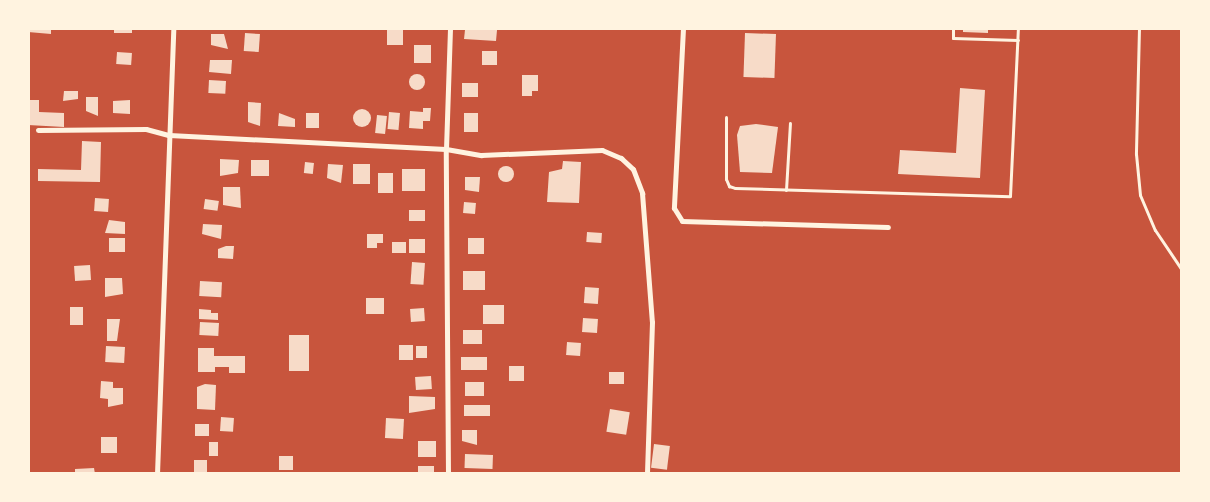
<!DOCTYPE html>
<style>
body{margin:0}
#map{position:relative;width:1210px;height:502px;overflow:hidden;background:#c8553d;font-family:Commissioner,sans-serif}
div>[style]{position:absolute}
.building>*{inset:0;background:#f7dbc8;transform-origin:0 0}
.round{border-radius:50%}
.service>*{height:3px;margin:-1.5px;padding:0 1.5px;transform-origin:1.5px;border-radius:1.5px;background:#fff3e0}
.minor>*{height:5px;margin:-2.5px;padding:0 2.5px;transform-origin:2.5px;border-radius:2.5px;background:#fff3e0}
span{translate:-50% -50%;white-space:nowrap;text-align:center;line-height:1.15;-webkit-text-stroke:6px #fff3e0;paint-order:stroke}
.frame{position:absolute;inset:0;border:30px solid #fff3e0;pointer-events:none}
</style>
<div id="map">
<div class="building">
<div style="clip-path:polygon(29px 28px,51px 28px,51px 34px,28px 32px)"></div>
<div style="left:114px;top:28px;width:18px;height:5px"></div>
<div style="left:387px;top:28px;width:16px;height:17px"></div>
<div style="clip-path:polygon(963px 28px,988px 28px,988px 33px,963px 32px)"></div>
<div style="clip-path:polygon(465px 30px,497px 30px,496px 41px,464px 39px)"></div>
<div style="left:245px;top:33px;width:15px;height:18px;rotate:4deg"></div>
<div style="left:745px;top:33px;width:31px;height:44px;rotate:2deg"></div>
<div style="clip-path:polygon(211px 34px,224px 34px,228px 49px,211px 45px)"></div>
<div style="left:414px;top:45px;width:17px;height:18px"></div>
<div style="left:482px;top:51px;width:15px;height:14px"></div>
<div style="left:117px;top:52px;width:15px;height:12px;rotate:4deg"></div>
<div style="clip-path:polygon(210px 60px,232px 60px,231px 74px,209px 72px)"></div>
<div class="round" style="left:409px;top:74px;width:16px;height:16px"></div>
<div style="clip-path:polygon(522px 75px,538px 75px,538px 91px,532px 91px,532px 96px,522px 96px)"></div>
<div style="left:209px;top:80px;width:17px;height:13px;rotate:3deg"></div>
<div style="left:462px;top:83px;width:16px;height:14px"></div>
<div style="clip-path:polygon(960px 88px,985px 90px,980px 178px,898px 174px,900px 150px,956px 153px)"></div>
<div style="clip-path:polygon(64px 91px,78px 91px,78px 99px,63px 101px)"></div>
<div style="clip-path:polygon(86px 97px,98px 97px,98px 116px,86px 111px)"></div>
<div style="clip-path:polygon(28px 100px,39px 100px,39px 112px,64px 113px,64px 127px,28px 125px)"></div>
<div style="clip-path:polygon(130px 100px,130px 114px,113px 113px,113px 101px)"></div>
<div style="clip-path:polygon(248px 102px,261px 103px,260px 126px,248px 122px)"></div>
<div style="clip-path:polygon(423px 108px,431px 108px,430px 121px,423px 121px,423px 129px,409px 128px,410px 111px,423px 112px)"></div>
<div class="round" style="left:353px;top:109px;width:18px;height:18px"></div>
<div style="left:389px;top:112px;width:11px;height:17px;rotate:5deg"></div>
<div style="clip-path:polygon(279px 113px,295px 119px,295px 127px,278px 126px)"></div>
<div style="left:306px;top:113px;width:13px;height:15px"></div>
<div style="left:464px;top:113px;width:14px;height:19px"></div>
<div style="left:377px;top:115px;width:10px;height:18px;rotate:6deg"></div>
<div style="clip-path:polygon(756px 124px,778px 127px,772px 173px,740px 172px,737px 135px,740px 126px)"></div>
<div style="clip-path:polygon(82px 141px,101px 142px,100px 182px,38px 181px,38px 169px,81px 170px)"></div>
<div style="clip-path:polygon(220px 159px,239px 160px,238px 173px,220px 176px)"></div>
<div style="left:251px;top:160px;width:18px;height:16px"></div>
<div style="clip-path:polygon(563px 161px,581px 162px,579px 203px,547px 202px,549px 172px,562px 169px)"></div>
<div style="left:305px;top:162px;width:9px;height:11px;rotate:6deg"></div>
<div style="clip-path:polygon(328px 164px,343px 165px,341px 183px,327px 178px)"></div>
<div style="left:353px;top:164px;width:17px;height:20px"></div>
<div class="round" style="left:498px;top:166px;width:16px;height:16px"></div>
<div style="left:402px;top:169px;width:23px;height:22px"></div>
<div style="left:378px;top:173px;width:15px;height:20px"></div>
<div style="clip-path:polygon(465px 177px,480px 177px,479px 192px,465px 190px)"></div>
<div style="clip-path:polygon(223px 187px,240px 187px,241px 208px,223px 205px)"></div>
<div style="left:95px;top:198px;width:14px;height:13px;rotate:4deg"></div>
<div style="left:205px;top:199px;width:14px;height:10px;rotate:8deg"></div>
<div style="left:464px;top:202px;width:12px;height:11px;rotate:5deg"></div>
<div style="left:425px;top:210px;width:11px;height:16px;rotate:90deg"></div>
<div style="clip-path:polygon(109px 220px,125px 222px,125px 234px,105px 233px)"></div>
<div style="clip-path:polygon(203px 224px,222px 225px,221px 239px,202px 234px)"></div>
<div style="left:587px;top:232px;width:15px;height:10px;rotate:4deg"></div>
<div style="clip-path:polygon(367px 234px,383px 234px,383px 243px,377px 243px,377px 248px,367px 248px)"></div>
<div style="left:125px;top:238px;width:14px;height:16px;rotate:90deg"></div>
<div style="left:468px;top:238px;width:16px;height:16px"></div>
<div style="left:409px;top:239px;width:16px;height:14px"></div>
<div style="left:392px;top:242px;width:14px;height:11px"></div>
<div style="clip-path:polygon(226px 246px,234px 246px,233px 259px,218px 258px,218px 249px)"></div>
<div style="left:412px;top:262px;width:13px;height:22px;rotate:4deg"></div>
<div style="left:90px;top:265px;width:15px;height:16px;rotate:86deg"></div>
<div style="left:463px;top:271px;width:22px;height:19px"></div>
<div style="clip-path:polygon(105px 278px,122px 278px,123px 294px,105px 297px)"></div>
<div style="left:200px;top:281px;width:22px;height:15px;rotate:3deg"></div>
<div style="left:585px;top:287px;width:14px;height:16px;rotate:4deg"></div>
<div style="left:366px;top:298px;width:18px;height:16px"></div>
<div style="left:483px;top:305px;width:21px;height:19px"></div>
<div style="left:70px;top:307px;width:13px;height:18px"></div>
<div style="left:424px;top:308px;width:13px;height:14px;rotate:86deg"></div>
<div style="clip-path:polygon(199px 309px,211px 310px,211px 313px,218px 313px,218px 320px,199px 319px)"></div>
<div style="left:583px;top:318px;width:15px;height:14px;rotate:4deg"></div>
<div style="clip-path:polygon(107px 319px,120px 319px,117px 341px,107px 341px)"></div>
<div style="left:200px;top:322px;width:19px;height:13px;rotate:3deg"></div>
<div style="left:463px;top:330px;width:19px;height:14px"></div>
<div style="left:289px;top:335px;width:20px;height:36px"></div>
<div style="left:567px;top:342px;width:14px;height:13px;rotate:4deg"></div>
<div style="left:399px;top:345px;width:14px;height:15px"></div>
<div style="left:106px;top:346px;width:19px;height:16px;rotate:3deg"></div>
<div style="left:416px;top:346px;width:11px;height:12px"></div>
<div style="clip-path:polygon(198px 348px,214px 348px,214px 356px,245px 356px,245px 373px,229px 373px,229px 367px,215px 367px,215px 372px,198px 372px)"></div>
<div style="left:487px;top:357px;width:13px;height:26px;rotate:90deg"></div>
<div style="left:509px;top:366px;width:15px;height:15px"></div>
<div style="left:609px;top:372px;width:15px;height:12px"></div>
<div style="left:431px;top:376px;width:13px;height:16px;rotate:86deg"></div>
<div style="clip-path:polygon(101px 381px,113px 382px,113px 388px,123px 388px,123px 404px,108px 407px,108px 399px,100px 398px)"></div>
<div style="left:465px;top:382px;width:19px;height:14px"></div>
<div style="clip-path:polygon(205px 384px,216px 385px,215px 410px,197px 409px,197px 387px)"></div>
<div style="clip-path:polygon(409px 396px,435px 397px,435px 409px,409px 413px)"></div>
<div style="left:464px;top:405px;width:26px;height:11px"></div>
<div style="left:610px;top:409px;width:20px;height:23px;rotate:9deg"></div>
<div style="left:221px;top:417px;width:13px;height:14px;rotate:4deg"></div>
<div style="left:386px;top:418px;width:18px;height:20px;rotate:3deg"></div>
<div style="left:195px;top:424px;width:14px;height:12px"></div>
<div style="clip-path:polygon(462px 430px,477px 430px,477px 445px,462px 441px)"></div>
<div style="left:101px;top:437px;width:16px;height:16px"></div>
<div style="left:418px;top:441px;width:18px;height:16px"></div>
<div style="left:209px;top:442px;width:9px;height:14px"></div>
<div style="left:654px;top:444px;width:16px;height:24px;rotate:7deg"></div>
<div style="left:465px;top:454px;width:28px;height:14px;rotate:2deg"></div>
<div style="left:279px;top:456px;width:14px;height:14px"></div>
<div style="left:194px;top:460px;width:13px;height:14px"></div>
<div style="left:418px;top:466px;width:16px;height:8px"></div>
<div style="clip-path:polygon(94px 468px,95px 474px,75px 474px,75px 469px)"></div>
</div>
<div class="service">
<div style="left:953px;top:28px;width:10px;rotate:90deg"></div>
<div style="left:953px;top:38px;width:65px;rotate:1.8deg"></div>
<div style="left:1139px;top:28px;width:126px;rotate:91.4deg"></div>
<div style="left:1136px;top:154px;width:41px;rotate:84.4deg"></div>
<div style="left:1140px;top:195px;width:38px;rotate:67deg"></div>
<div style="left:1155px;top:230px;width:48px;rotate:56deg"></div>
<div style="left:726px;top:117px;width:62px;rotate:90deg"></div>
<div style="left:726px;top:179px;width:8px;rotate:67deg"></div>
<div style="left:729px;top:186px;width:6px;rotate:18deg"></div>
<div style="left:735px;top:188px;width:275px;rotate:1.7deg"></div>
<div style="left:1010px;top:196px;width:168px;rotate:-87.3deg"></div>
<div style="left:786px;top:190px;width:67px;rotate:-86.6deg"></div>
</div>
<div class="minor">
<div style="left:683px;top:28px;width:180px;rotate:92.9deg"></div>
<div style="left:674px;top:208px;width:15px;rotate:58deg"></div>
<div style="left:682px;top:221px;width:206px;rotate:1.7deg"></div>
<div style="left:38px;top:130px;width:108px;rotate:-0.5deg"></div>
<div style="left:146px;top:129px;width:24px;rotate:15deg"></div>
<div style="left:169px;top:135px;width:277px;rotate:2.9deg"></div>
<div style="left:446px;top:149px;width:36px;rotate:10deg"></div>
<div style="left:481px;top:155px;width:121px;rotate:-2.4deg"></div>
<div style="left:602px;top:150px;width:21px;rotate:23deg"></div>
<div style="left:621px;top:158px;width:16px;rotate:43deg"></div>
<div style="left:633px;top:169px;width:26px;rotate:69deg"></div>
<div style="left:642px;top:193px;width:129px;rotate:85.6deg"></div>
<div style="left:652px;top:322px;width:152px;rotate:91.9deg"></div>
<div style="left:157px;top:474px;width:446px;rotate:-87.9deg"></div>
<div style="left:448px;top:474px;width:325px;rotate:-90.4deg"></div>
<div style="left:446px;top:149px;width:121px;rotate:-88.1deg"></div>
</div>
<div class="frame"></div>
</div>
